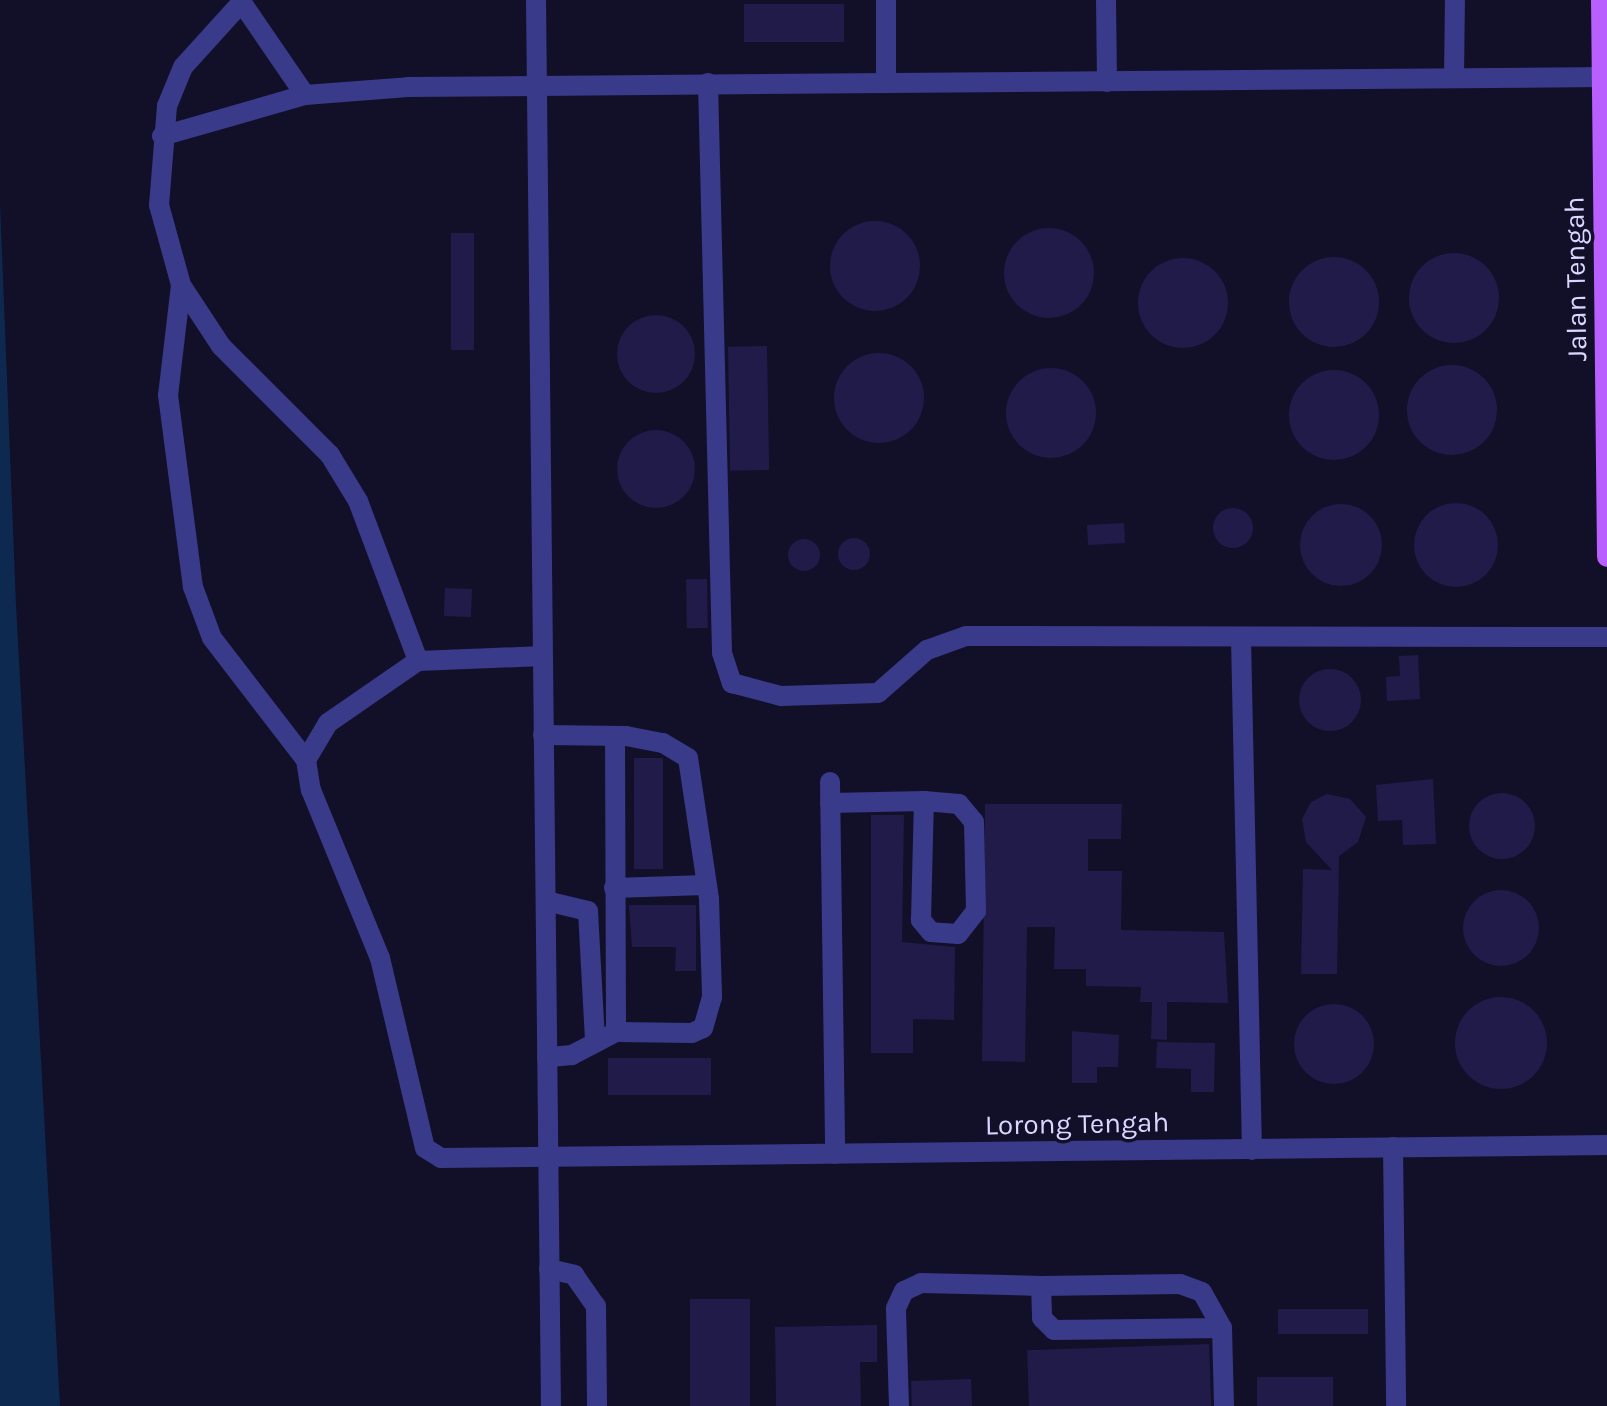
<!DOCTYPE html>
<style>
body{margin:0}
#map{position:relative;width:1607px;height:1406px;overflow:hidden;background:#120f29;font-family:Karla,sans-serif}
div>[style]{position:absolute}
.water>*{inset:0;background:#0d294f}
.building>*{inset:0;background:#211b4a;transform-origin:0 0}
.round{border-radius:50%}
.minor>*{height:20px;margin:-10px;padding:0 10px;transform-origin:10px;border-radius:10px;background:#393a89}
.major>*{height:20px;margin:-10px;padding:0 10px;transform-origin:10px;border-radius:10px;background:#b95eff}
span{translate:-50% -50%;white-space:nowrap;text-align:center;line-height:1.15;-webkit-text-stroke:7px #120f29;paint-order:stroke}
.street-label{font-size:28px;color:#d9d7ff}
</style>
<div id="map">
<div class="water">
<div style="clip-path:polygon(0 203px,16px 605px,60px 1406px,0 1406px)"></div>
</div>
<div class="building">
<div style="left:744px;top:4px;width:100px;height:38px"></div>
<div class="round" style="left:830px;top:221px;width:90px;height:90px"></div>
<div class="round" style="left:1004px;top:228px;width:90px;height:90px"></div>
<div style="left:451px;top:233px;width:23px;height:117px"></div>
<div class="round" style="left:1409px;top:253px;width:90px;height:90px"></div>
<div class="round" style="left:1289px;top:257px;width:90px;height:90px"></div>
<div class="round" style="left:1138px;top:258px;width:90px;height:90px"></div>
<div class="round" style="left:617px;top:315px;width:78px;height:78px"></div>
<div style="left:767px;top:346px;width:124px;height:39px;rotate:89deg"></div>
<div class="round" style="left:834px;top:353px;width:90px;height:90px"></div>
<div class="round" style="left:1407px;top:365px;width:90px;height:90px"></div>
<div class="round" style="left:1006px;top:368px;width:90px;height:90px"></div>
<div class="round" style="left:1289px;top:370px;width:90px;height:90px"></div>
<div class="round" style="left:617px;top:430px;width:78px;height:78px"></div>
<div class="round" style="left:1414px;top:503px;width:84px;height:84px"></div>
<div class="round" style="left:1300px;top:504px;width:82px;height:82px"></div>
<div class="round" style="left:1213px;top:508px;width:40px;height:40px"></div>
<div style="left:1124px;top:523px;width:20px;height:37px;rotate:87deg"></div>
<div class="round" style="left:838px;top:538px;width:32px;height:32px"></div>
<div class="round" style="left:788px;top:539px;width:32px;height:32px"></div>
<div style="left:707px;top:579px;width:49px;height:21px;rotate:89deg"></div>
<div style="left:445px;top:588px;width:27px;height:28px;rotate:2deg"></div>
<div style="clip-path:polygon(1418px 655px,1420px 699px,1387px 701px,1386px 677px,1400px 676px,1399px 656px)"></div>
<div class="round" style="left:1299px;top:669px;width:62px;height:62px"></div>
<div style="left:634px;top:758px;width:29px;height:111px"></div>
<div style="clip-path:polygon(1433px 779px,1436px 844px,1403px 845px,1402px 820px,1378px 821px,1376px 785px)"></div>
<div class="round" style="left:1469px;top:793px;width:66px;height:66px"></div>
<div style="clip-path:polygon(1327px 794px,1350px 799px,1366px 817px,1358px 842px,1339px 856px,1337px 974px,1301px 974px,1303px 869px,1332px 870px,1306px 842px,1302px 819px,1311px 802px)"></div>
<div style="clip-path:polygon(985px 804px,1122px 804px,1121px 839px,1088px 839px,1088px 871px,1122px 871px,1121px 930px,1224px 932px,1228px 1003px,1167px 1002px,1167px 1040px,1151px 1039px,1152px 1002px,1140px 1002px,1141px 987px,1086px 986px,1086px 969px,1054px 969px,1055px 927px,1027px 927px,1025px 1062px,982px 1061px)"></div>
<div style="clip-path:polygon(871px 815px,904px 815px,902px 942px,955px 947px,954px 1020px,913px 1019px,913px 1053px,871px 1053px)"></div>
<div class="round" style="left:1463px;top:890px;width:76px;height:76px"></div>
<div style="clip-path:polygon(629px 905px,696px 905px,696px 971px,675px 971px,676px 947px,632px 947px)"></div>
<div class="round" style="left:1455px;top:997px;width:92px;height:92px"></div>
<div class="round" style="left:1294px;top:1004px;width:80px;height:80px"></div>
<div style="clip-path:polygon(1072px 1031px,1119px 1035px,1118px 1067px,1097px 1067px,1097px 1083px,1072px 1083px)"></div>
<div style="clip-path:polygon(1157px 1042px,1215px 1043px,1214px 1092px,1191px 1092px,1191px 1069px,1156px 1068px)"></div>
<div style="left:608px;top:1058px;width:103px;height:37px"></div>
<div style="left:690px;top:1299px;width:60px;height:107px"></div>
<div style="left:1278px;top:1309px;width:90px;height:25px"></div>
<div style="clip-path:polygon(877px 1325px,877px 1362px,860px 1362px,861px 1406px,776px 1406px,775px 1327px)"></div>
<div style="left:1209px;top:1344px;width:62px;height:182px;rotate:88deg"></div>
<div style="left:1257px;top:1377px;width:76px;height:29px"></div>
<div style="left:971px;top:1379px;width:27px;height:60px;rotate:88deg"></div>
</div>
<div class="minor">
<div style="left:240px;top:0;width:115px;rotate:55.6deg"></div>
<div style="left:536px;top:0;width:1406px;rotate:89.39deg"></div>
<div style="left:1106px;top:0;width:82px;rotate:89.3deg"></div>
<div style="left:241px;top:3px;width:86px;rotate:132.2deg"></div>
<div style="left:183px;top:67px;width:42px;rotate:112.3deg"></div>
<div style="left:167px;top:106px;width:99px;rotate:94.6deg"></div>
<div style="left:159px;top:205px;width:83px;rotate:74.6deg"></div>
<div style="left:181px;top:285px;width:73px;rotate:56.7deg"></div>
<div style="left:221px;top:346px;width:154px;rotate:45deg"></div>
<div style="left:330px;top:455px;width:54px;rotate:58.7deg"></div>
<div style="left:358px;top:501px;width:171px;rotate:69.4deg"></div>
<div style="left:1454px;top:77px;width:77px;rotate:-89.3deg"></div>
<div style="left:886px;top:82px;width:82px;rotate:-90deg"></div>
<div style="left:708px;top:83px;width:570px;rotate:88.59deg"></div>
<div style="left:722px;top:653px;width:32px;rotate:72deg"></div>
<div style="left:732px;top:683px;width:51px;rotate:14.9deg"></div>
<div style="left:781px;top:696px;width:97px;rotate:-1.8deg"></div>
<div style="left:878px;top:693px;width:65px;rotate:-41.3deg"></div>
<div style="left:927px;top:650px;width:41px;rotate:-19.7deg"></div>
<div style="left:966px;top:636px;width:641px;rotate:0.09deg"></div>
<div style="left:162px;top:136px;width:149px;rotate:-16deg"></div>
<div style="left:305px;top:95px;width:103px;rotate:-4.4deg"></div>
<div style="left:408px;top:87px;width:1199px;rotate:-0.48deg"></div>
<div style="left:181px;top:285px;width:111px;rotate:96.7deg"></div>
<div style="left:168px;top:395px;width:194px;rotate:82.6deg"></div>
<div style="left:193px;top:587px;width:54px;rotate:69.6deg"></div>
<div style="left:212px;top:638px;width:154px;rotate:52.4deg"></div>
<div style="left:306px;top:760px;width:30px;rotate:81deg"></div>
<div style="left:311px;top:790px;width:182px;rotate:67.7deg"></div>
<div style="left:380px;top:958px;width:195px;rotate:76.7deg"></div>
<div style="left:425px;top:1148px;width:19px;rotate:32deg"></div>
<div style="left:441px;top:1158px;width:1166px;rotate:-0.64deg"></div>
<div style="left:1241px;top:639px;width:511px;rotate:88.77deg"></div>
<div style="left:543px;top:735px;width:83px;rotate:0.7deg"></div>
<div style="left:626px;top:736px;width:38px;rotate:11deg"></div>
<div style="left:663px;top:743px;width:29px;rotate:31deg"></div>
<div style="left:688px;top:758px;width:143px;rotate:81.5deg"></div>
<div style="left:709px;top:899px;width:98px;rotate:88.2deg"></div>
<div style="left:712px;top:997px;width:32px;rotate:106deg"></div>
<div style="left:703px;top:1028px;width:12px;rotate:156deg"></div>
<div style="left:692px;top:1033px;width:76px;rotate:-179.2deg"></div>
<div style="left:616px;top:1032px;width:50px;rotate:152.4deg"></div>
<div style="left:572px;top:1055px;width:25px;rotate:175deg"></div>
<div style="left:615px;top:736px;width:296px;rotate:89.8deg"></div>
<div style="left:306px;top:760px;width:43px;rotate:-59.3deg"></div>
<div style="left:328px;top:723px;width:109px;rotate:-34.6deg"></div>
<div style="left:418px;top:661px;width:125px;rotate:-2.3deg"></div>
<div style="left:830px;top:782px;width:372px;rotate:89.2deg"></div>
<div style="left:924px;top:801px;width:35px;rotate:5deg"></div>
<div style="left:959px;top:804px;width:23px;rotate:50deg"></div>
<div style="left:974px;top:822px;width:89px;rotate:88.7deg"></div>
<div style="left:976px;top:911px;width:29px;rotate:128deg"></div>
<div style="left:958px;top:934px;width:27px;rotate:-176deg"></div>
<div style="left:931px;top:932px;width:16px;rotate:-130deg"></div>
<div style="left:921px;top:920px;width:119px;rotate:-88.6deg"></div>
<div style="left:830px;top:803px;width:94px;rotate:-1.2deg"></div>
<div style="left:614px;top:888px;width:91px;rotate:-1.9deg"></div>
<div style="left:546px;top:901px;width:43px;rotate:13.4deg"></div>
<div style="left:588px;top:911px;width:129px;rotate:86.9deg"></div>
<div style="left:1393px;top:1147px;width:259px;rotate:89.3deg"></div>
<div style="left:549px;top:1269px;width:26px;rotate:13deg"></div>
<div style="left:574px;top:1275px;width:38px;rotate:55deg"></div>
<div style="left:596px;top:1306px;width:100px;rotate:89.4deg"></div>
<div style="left:1041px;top:1286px;width:139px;rotate:-0.8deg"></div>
<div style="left:1180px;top:1284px;width:23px;rotate:20deg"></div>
<div style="left:1202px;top:1292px;width:41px;rotate:60.9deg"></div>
<div style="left:1222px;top:1328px;width:78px;rotate:88.5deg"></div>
<div style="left:899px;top:1406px;width:98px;rotate:-91.8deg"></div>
<div style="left:896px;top:1308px;width:19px;rotate:-65deg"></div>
<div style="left:904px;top:1291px;width:19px;rotate:-25deg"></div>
<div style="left:921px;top:1283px;width:120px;rotate:1.4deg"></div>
<div style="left:1041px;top:1286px;width:32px;rotate:88deg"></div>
<div style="left:1042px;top:1318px;width:17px;rotate:45deg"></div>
<div style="left:1054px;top:1330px;width:168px;rotate:-0.7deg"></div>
</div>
<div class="major">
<div style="left:1601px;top:0;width:557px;rotate:89.38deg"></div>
</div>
<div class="street-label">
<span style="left:1576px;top:279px;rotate:-91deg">Jalan Tengah</span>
<span style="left:1077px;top:1124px;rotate:-1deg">Lorong Tengah</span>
</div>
</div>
